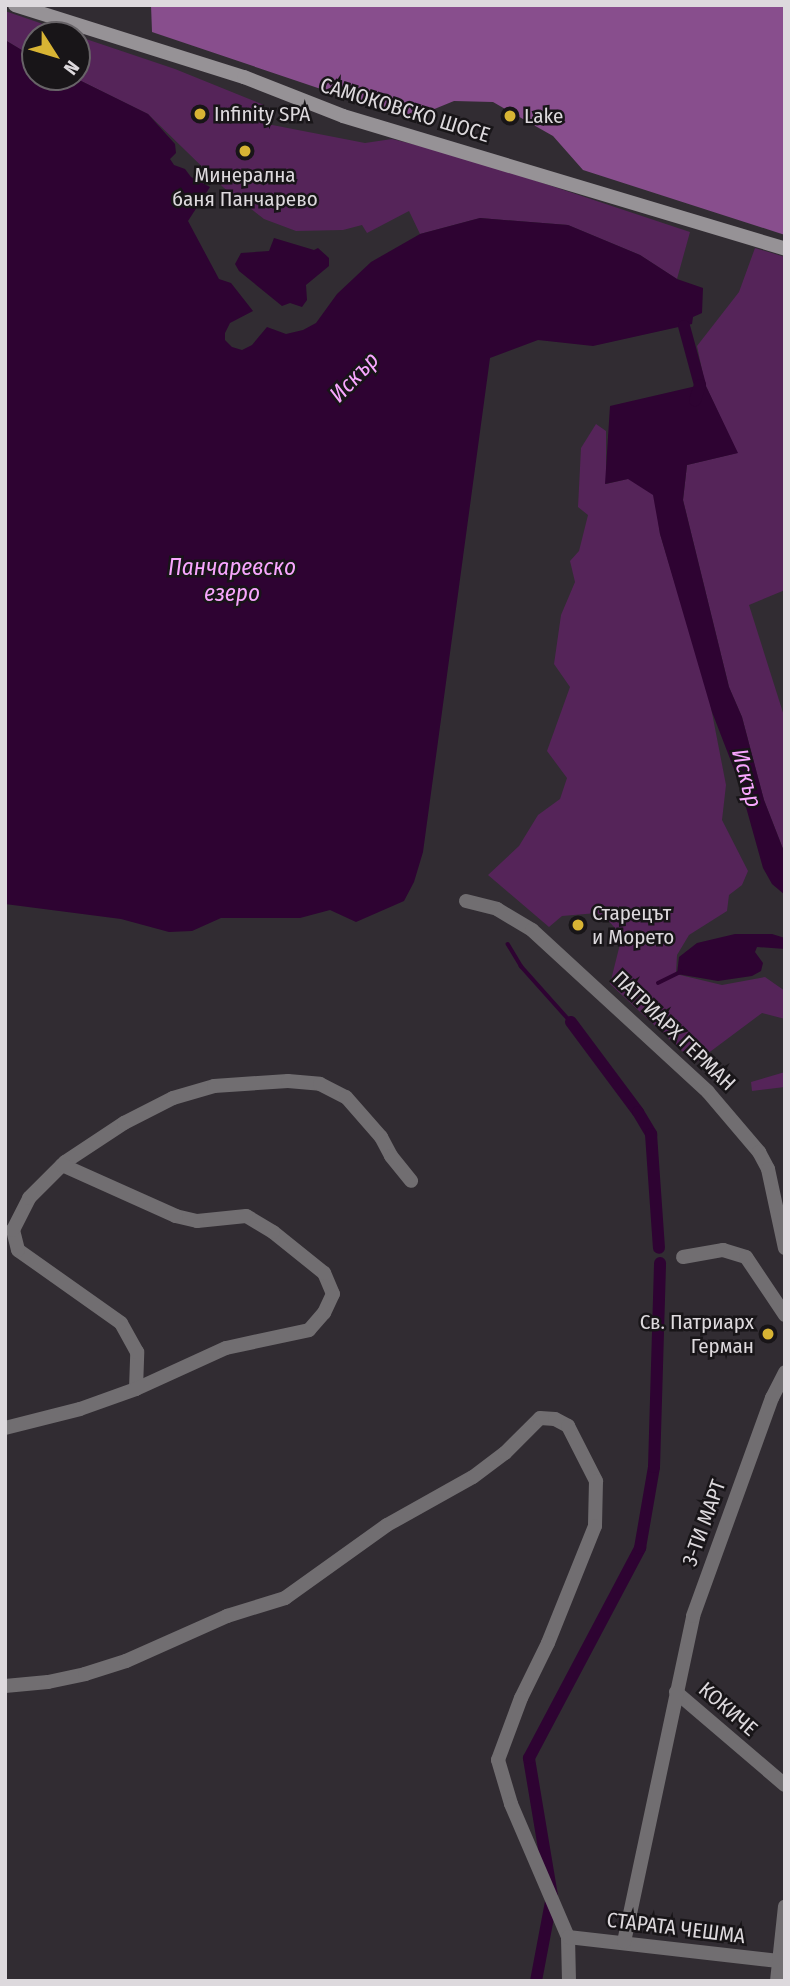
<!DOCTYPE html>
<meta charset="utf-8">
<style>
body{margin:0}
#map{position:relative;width:790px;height:1986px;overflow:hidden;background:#312c32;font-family:"Fira Sans Condensed",sans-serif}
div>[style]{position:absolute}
.green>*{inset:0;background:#552459}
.forest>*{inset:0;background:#884e8d}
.water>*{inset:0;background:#2e0332}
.stream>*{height:3.5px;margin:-1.75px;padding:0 1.75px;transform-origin:1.75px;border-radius:1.75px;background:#2e0332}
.canal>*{height:12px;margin:-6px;padding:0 6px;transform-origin:6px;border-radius:6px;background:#2e0332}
.minor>*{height:14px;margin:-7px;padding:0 7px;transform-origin:7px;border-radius:7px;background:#716e71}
.tertiary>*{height:14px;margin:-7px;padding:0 7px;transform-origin:7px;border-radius:7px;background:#716e71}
.secondary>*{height:14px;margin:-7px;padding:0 7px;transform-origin:7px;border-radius:7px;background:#969296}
.dots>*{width:19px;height:19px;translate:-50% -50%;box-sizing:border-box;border:4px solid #181518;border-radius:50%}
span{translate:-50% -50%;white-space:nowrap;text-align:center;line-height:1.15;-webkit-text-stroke:5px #181518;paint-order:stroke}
.street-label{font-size:21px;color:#ddd9dd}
.poi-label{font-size:21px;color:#ddd9dd}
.left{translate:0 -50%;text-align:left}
.right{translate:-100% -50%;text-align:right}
.water-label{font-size:23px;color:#f8a6fe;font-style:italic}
.frame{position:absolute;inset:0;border:7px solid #ddd9dd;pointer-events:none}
.north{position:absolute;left:21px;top:21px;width:70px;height:70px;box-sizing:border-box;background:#181518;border:2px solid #676367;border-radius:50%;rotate:127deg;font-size:19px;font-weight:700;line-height:28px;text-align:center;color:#ddd9dd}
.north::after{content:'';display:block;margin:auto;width:24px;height:32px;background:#d8b434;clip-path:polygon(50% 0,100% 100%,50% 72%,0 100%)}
</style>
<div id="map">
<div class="green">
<div style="clip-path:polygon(5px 11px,75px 35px,35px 35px,35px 58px,5px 40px)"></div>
<div style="clip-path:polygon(77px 36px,175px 69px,264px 105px,262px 123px,365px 143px,392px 139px,461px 156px,690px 232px,677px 279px,640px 255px,568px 225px,480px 218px,420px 234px,409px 211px,367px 233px,362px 225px,343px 230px,296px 231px,264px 219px,224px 188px,148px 114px,73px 77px,77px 77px)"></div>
<div style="clip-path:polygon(755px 248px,785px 257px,785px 590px,749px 605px,785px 719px,785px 854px,764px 800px,742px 717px,729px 687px,683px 500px,687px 465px,737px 453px,705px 384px,697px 346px,739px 292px)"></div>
<div style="clip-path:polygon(596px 424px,606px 431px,606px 484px,666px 470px,656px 505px,660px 534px,708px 692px,726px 785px,722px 820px,748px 871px,742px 885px,729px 895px,727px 911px,689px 935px,677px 955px,676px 974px,722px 985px,765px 977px,785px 991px,785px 1019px,762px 1013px,695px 1063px,610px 984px,622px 936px,606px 918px,597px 913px,562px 916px,549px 927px,488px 875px,519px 846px,538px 815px,560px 799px,567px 778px,547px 751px,570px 687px,554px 664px,561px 615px,575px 582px,570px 561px,579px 551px,588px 515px,578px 507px,581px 448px)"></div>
<div style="clip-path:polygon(785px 1072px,785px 1087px,752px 1091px,751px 1082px)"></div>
</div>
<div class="forest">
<div style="clip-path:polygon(151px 5px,785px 5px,785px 235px,583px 170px,553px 136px,493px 102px,454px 101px,410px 119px,152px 32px)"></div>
</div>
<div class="water">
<div style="clip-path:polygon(5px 40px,35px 58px,35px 77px,73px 77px,148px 114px,175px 144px,176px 153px,170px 159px,174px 165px,185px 169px,191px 177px,210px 187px,188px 221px,219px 279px,231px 283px,253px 311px,230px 323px,225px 333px,225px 340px,232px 347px,242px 350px,252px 345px,267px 327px,286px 334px,303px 330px,316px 323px,337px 294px,371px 262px,420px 234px,480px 218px,568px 225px,640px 255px,677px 279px,703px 288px,702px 313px,693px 317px,692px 324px,593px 346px,538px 340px,490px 358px,423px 852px,414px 882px,404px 901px,356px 922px,330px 910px,300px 918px,221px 918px,192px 931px,169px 932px,121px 919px,5px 904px)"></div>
<div style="clip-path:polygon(274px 238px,314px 250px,318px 248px,329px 258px,329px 266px,306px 285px,307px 300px,302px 307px,290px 303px,282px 306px,239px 271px,235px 264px,241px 253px,269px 251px)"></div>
<div style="clip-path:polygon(705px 384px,738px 453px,687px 465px,683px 500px,729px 687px,742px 717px,764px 800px,785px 854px,785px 895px,772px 884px,763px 868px,739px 782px,712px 712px,660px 534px,653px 495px,628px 479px,605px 484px,610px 406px)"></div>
<div style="clip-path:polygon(735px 934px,772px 934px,785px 938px,785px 949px,757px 947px,755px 952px,763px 963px,761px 971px,752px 976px,718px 981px,677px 974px,679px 957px,697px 943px)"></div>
</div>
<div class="stream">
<div style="left:508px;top:944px;width:26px;rotate:59deg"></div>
<div style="left:521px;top:966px;width:75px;rotate:48.2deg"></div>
<div style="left:658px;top:983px;width:25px;rotate:-26deg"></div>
</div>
<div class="canal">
<div style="left:684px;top:326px;width:61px;rotate:74.8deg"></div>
<div style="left:700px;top:385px;width:16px;rotate:108deg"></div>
<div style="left:571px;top:1022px;width:112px;rotate:53.3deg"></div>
<div style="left:638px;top:1112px;width:26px;rotate:59deg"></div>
<div style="left:651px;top:1134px;width:114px;rotate:86deg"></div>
<div style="left:536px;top:1981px;width:86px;rotate:-79.3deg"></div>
<div style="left:552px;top:1896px;width:140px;rotate:-99.5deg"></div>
<div style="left:529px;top:1758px;width:238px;rotate:-62.1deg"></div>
<div style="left:640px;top:1548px;width:82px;rotate:-80.2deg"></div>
<div style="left:654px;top:1467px;width:204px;rotate:-88.3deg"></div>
</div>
<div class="minor">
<div style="left:683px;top:1257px;width:41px;rotate:-9.9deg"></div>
<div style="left:723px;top:1250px;width:24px;rotate:17deg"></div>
<div style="left:746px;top:1257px;width:70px;rotate:56.1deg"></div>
<div style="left:136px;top:1389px;width:37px;rotate:-88deg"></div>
<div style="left:137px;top:1352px;width:33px;rotate:-119deg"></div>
<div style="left:121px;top:1323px;width:126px;rotate:-144.7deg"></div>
<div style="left:18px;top:1250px;width:21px;rotate:-104deg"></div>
<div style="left:13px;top:1230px;width:36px;rotate:-63deg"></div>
<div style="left:29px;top:1198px;width:51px;rotate:-45deg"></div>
<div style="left:65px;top:1162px;width:71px;rotate:-33.5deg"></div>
<div style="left:124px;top:1123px;width:55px;rotate:-27deg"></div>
<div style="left:173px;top:1098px;width:43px;rotate:-16.3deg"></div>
<div style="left:214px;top:1086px;width:74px;rotate:-3.9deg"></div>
<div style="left:288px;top:1081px;width:32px;rotate:5deg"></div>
<div style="left:320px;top:1084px;width:29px;rotate:27deg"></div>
<div style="left:346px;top:1097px;width:53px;rotate:48.8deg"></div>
<div style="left:381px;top:1137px;width:21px;rotate:62deg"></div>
<div style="left:391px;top:1156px;width:32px;rotate:51deg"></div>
<div style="left:5px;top:1428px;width:77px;rotate:-14.2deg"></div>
<div style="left:80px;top:1409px;width:59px;rotate:-19.7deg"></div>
<div style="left:136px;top:1389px;width:99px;rotate:-24.5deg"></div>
<div style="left:226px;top:1348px;width:85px;rotate:-12.2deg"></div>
<div style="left:309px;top:1330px;width:23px;rotate:-49deg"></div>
<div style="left:324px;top:1313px;width:21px;rotate:-65deg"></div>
<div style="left:333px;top:1294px;width:23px;rotate:-113deg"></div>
<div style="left:324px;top:1273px;width:65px;rotate:-141.2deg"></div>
<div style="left:273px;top:1232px;width:31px;rotate:-149deg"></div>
<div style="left:246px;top:1216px;width:49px;rotate:174.2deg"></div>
<div style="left:197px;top:1221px;width:22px;rotate:-167deg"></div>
<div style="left:176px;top:1216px;width:125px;rotate:-155.9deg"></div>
<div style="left:5px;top:1686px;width:43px;rotate:-5.3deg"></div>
<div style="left:48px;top:1682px;width:38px;rotate:-12deg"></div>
<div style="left:85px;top:1674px;width:43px;rotate:-17.6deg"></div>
<div style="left:126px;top:1661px;width:111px;rotate:-24deg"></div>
<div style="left:227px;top:1616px;width:61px;rotate:-17.2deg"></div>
<div style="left:285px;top:1598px;width:125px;rotate:-35.6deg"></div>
<div style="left:387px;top:1525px;width:98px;rotate:-29.2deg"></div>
<div style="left:473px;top:1477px;width:40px;rotate:-37deg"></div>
<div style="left:505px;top:1453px;width:49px;rotate:-45deg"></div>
<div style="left:540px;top:1418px;width:15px;rotate:4deg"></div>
<div style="left:555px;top:1419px;width:15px;rotate:28deg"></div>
<div style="left:568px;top:1426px;width:62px;rotate:63deg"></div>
<div style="left:596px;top:1481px;width:45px;rotate:91.3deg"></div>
<div style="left:595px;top:1526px;width:126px;rotate:111.9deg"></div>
<div style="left:548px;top:1643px;width:61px;rotate:116.1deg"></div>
<div style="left:521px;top:1698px;width:66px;rotate:110.4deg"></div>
<div style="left:498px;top:1760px;width:46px;rotate:73.5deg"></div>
<div style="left:511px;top:1804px;width:145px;rotate:66.8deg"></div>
<div style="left:568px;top:1937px;width:44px;rotate:88.7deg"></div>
<div style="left:676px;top:1692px;width:143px;rotate:40.5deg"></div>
<div style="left:568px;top:1937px;width:212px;rotate:6.5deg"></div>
<div style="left:624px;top:1942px;width:333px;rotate:-78deg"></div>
<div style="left:693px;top:1616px;width:232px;rotate:-70.1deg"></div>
<div style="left:772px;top:1398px;width:29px;rotate:-63deg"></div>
</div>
<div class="tertiary">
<div style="left:466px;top:901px;width:32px;rotate:14deg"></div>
<div style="left:497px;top:909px;width:41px;rotate:31deg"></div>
<div style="left:532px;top:930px;width:239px;rotate:42.6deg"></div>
<div style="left:708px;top:1092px;width:79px;rotate:49.6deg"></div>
<div style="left:759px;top:1152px;width:19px;rotate:62deg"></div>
<div style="left:768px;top:1169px;width:81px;rotate:77.9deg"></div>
<div style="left:777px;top:1981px;width:75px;rotate:-83.9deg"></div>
</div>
<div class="secondary">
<div style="left:15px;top:5px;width:240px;rotate:17.5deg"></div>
<div style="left:244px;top:77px;width:106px;rotate:21.5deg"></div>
<div style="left:343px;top:116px;width:462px;rotate:16.7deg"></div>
</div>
<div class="dots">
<div style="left:200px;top:114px;background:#d8b434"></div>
<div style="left:510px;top:116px;background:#d8b434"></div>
<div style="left:245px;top:151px;background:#d8b434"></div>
<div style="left:578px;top:925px;background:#d8b434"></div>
<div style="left:768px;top:1334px;background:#d8b434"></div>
</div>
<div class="street-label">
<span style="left:405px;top:110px;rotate:17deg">САМОКОВСКО ШОСЕ</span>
<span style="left:674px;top:1031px;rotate:44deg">ПАТРИАРХ ГЕРМАН</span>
<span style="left:704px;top:1523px;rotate:-70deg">3-ТИ МАРТ</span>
<span style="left:728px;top:1709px;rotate:41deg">КОКИЧЕ</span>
<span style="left:676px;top:1928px;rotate:7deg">СТАРАТА ЧЕШМА</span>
</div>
<div class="poi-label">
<span class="left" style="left:214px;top:114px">Infinity SPA</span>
<span class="left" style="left:524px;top:116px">Lake</span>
<span style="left:245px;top:187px">Минерална<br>баня Панчарево</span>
<span class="left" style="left:592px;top:925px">Старецът<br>и Морето</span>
<span class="right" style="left:754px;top:1334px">Св. Патриарх<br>Герман</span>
</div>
<div class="water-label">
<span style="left:354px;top:377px;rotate:-46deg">Искър</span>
<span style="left:232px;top:580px">Панчаревско<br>езеро</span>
<span style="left:747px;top:778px;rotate:75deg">Искър</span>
</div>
<div class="frame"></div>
<div class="north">N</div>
</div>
